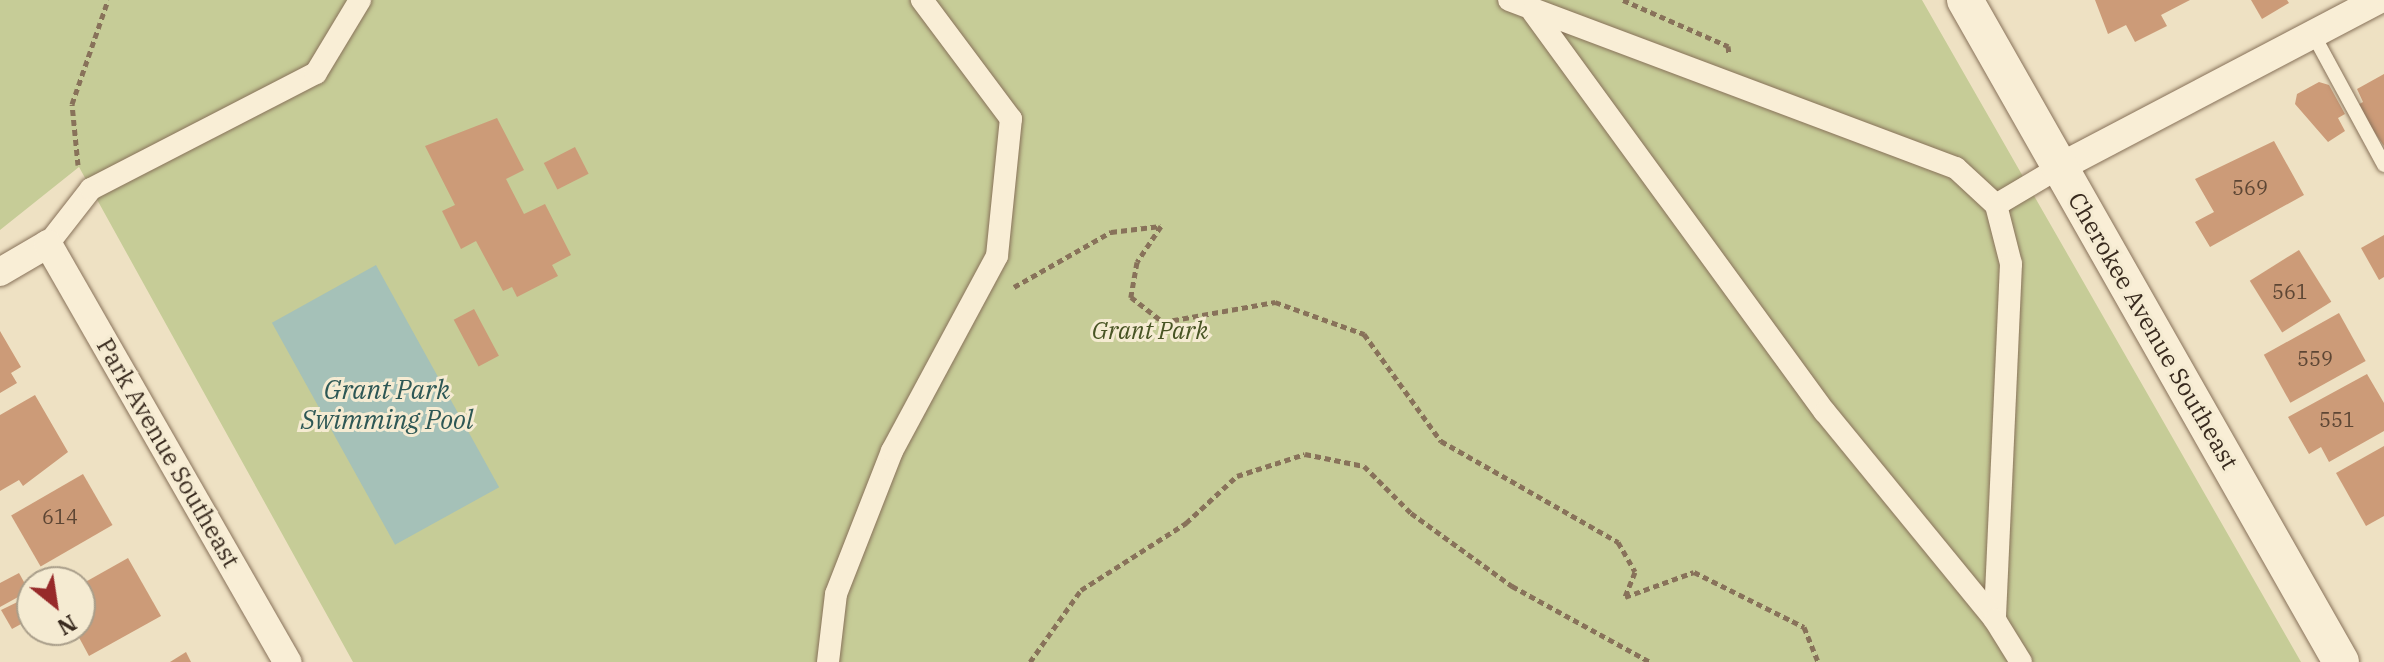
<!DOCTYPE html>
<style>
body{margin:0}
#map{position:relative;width:2384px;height:662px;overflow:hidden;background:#eee1c3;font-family:"IBM Plex Serif",serif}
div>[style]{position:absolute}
.green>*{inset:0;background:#c6cc97}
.water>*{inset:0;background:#a5c1b8;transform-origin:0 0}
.building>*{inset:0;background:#cc9b78;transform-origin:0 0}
.path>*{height:5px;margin-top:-2.5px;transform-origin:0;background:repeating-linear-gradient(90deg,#88725a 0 6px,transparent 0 10px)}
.roads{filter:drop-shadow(0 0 2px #88725a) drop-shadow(0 0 2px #88725a)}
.service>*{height:14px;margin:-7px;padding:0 7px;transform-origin:7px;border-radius:7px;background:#f9eed6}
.pedestrian>*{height:22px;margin:-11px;padding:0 11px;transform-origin:11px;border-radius:11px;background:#f9eed6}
.minor>*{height:28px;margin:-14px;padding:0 14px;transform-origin:14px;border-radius:14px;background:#f9eed6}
.tertiary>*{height:36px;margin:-18px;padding:0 18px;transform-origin:18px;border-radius:18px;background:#f9eed6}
span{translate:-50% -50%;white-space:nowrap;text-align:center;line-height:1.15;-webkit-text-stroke:6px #f5ebd2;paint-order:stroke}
.number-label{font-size:20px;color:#5d4634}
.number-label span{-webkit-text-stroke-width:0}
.park-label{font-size:24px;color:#485424;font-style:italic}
.street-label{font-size:24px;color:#382a1e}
.water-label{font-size:26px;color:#2d5755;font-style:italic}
.north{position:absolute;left:16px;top:566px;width:80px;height:80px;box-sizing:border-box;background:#f5ebd2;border:2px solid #a99e8a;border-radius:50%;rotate:150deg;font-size:22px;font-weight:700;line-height:32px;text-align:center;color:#382a1e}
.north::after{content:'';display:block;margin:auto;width:28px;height:36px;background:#972a2a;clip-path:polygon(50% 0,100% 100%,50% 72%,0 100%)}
</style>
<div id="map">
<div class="green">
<div style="clip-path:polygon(0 0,1922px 0,2301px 662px,353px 662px,79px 167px,0 230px)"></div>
</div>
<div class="water">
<div style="left:376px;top:265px;width:254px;height:119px;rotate:61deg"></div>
</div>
<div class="building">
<div style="clip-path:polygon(2095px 0,2190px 0,2161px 15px,2167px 26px,2135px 42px,2126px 25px,2108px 34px)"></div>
<div style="clip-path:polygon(2251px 0,2287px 0,2289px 3px,2262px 19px)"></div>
<div style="clip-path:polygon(2384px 74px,2384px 146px,2356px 106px,2363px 102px,2357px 89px)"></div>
<div style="clip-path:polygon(2319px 82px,2329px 85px,2345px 114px,2338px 118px,2345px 131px,2328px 142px,2295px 104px,2297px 94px)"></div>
<div style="clip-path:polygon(497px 118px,524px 170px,506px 179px,524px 214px,545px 204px,571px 255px,552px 265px,558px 276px,517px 297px,512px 287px,503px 291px,476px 241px,461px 249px,442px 211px,455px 205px,425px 146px)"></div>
<div style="clip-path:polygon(2274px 141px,2304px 195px,2210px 247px,2195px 222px,2214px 212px,2195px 179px)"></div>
<div style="left:575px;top:147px;width:30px;height:35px;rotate:63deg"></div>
<div style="clip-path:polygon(2384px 235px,2384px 277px,2379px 280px,2361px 248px)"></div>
<div style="left:2299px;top:250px;width:61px;height:58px;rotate:58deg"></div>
<div style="left:474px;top:309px;width:53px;height:23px;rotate:62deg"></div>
<div style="left:2339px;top:313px;width:55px;height:86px;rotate:61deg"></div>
<div style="clip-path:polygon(0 331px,21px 367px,11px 373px,17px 383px,0 393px)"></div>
<div style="clip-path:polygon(2367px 374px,2384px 403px,2384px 431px,2329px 462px,2321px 447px,2309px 454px,2288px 417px)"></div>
<div style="clip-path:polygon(35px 395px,68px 452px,23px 486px,19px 480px,0 491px,0 415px)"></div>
<div style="clip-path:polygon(2384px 446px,2384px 516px,2366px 526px,2336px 473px)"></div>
<div style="left:83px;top:474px;width:59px;height:83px;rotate:60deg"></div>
<div style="clip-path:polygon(128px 558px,161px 616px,89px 656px,75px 630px,80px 585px)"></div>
<div style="clip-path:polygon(19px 573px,29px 591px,0 607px,0 583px)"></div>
<div style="clip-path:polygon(32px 595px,32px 618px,12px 629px,1px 610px)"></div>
<div style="clip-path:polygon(186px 652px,191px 662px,170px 662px)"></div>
</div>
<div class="path">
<div style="left:1623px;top:0;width:115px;rotate:23.7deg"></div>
<div style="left:1728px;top:46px;width:8px;rotate:83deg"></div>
<div style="left:78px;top:165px;width:61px;rotate:-95.6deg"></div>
<div style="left:72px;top:104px;width:110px;rotate:-70.9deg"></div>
<div style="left:1014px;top:287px;width:112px;rotate:-29.6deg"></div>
<div style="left:1111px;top:232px;width:50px;rotate:-6.8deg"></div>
<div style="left:1161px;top:226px;width:43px;rotate:123.7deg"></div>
<div style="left:1137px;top:262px;width:36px;rotate:100deg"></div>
<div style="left:1131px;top:297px;width:41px;rotate:38deg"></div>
<div style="left:1163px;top:322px;width:114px;rotate:-10.1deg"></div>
<div style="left:1275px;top:302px;width:95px;rotate:19.8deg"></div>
<div style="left:1364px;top:334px;width:132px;rotate:54.3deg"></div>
<div style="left:1441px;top:441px;width:204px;rotate:29.7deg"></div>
<div style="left:1618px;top:542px;width:34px;rotate:60deg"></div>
<div style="left:1635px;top:572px;width:27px;rotate:112deg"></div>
<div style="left:1625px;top:597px;width:73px;rotate:-19.9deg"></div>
<div style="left:1694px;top:572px;width:123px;rotate:26.6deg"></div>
<div style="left:1804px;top:627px;width:38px;rotate:68deg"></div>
<div style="left:1030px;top:662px;width:88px;rotate:-54.7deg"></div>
<div style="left:1081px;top:590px;width:125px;rotate:-32.5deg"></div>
<div style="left:1186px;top:523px;width:69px;rotate:-42.7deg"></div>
<div style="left:1237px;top:476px;width:71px;rotate:-17.9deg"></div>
<div style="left:1305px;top:454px;width:60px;rotate:11.5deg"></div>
<div style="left:1364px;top:466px;width:66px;rotate:45deg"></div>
<div style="left:1411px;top:513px;width:125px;rotate:35.9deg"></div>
<div style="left:1512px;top:586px;width:158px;rotate:28.8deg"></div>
</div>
<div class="roads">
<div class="service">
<div style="left:2313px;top:34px;width:149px;rotate:61.5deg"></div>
</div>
<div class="pedestrian">
<div style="left:1509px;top:0;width:478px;rotate:20.6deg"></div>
<div style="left:1956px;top:168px;width:54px;rotate:42.8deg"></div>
<div style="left:1996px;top:205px;width:61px;rotate:75.7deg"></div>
<div style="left:2011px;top:264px;width:356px;rotate:92.6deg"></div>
<div style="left:1533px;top:12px;width:495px;rotate:53.9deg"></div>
<div style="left:1825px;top:412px;width:269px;rotate:50.7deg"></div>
<div style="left:1995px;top:620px;width:49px;rotate:58.2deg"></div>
<div style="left:1996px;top:205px;width:74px;rotate:-30.7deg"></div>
<div style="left:48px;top:244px;width:70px;rotate:-52deg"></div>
<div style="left:91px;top:189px;width:253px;rotate:-27.3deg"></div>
<div style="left:316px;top:73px;width:85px;rotate:-58.9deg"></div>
<div style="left:828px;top:662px;width:68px;rotate:-83.3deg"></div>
<div style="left:836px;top:594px;width:154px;rotate:-68.6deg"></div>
<div style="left:892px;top:451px;width:221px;rotate:-61.7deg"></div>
<div style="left:997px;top:256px;width:138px;rotate:-84.2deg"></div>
<div style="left:1011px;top:119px;width:149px;rotate:-126.8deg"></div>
</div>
<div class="minor">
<div style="left:2060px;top:167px;width:359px;rotate:-27.7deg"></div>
<div style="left:0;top:272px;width:56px;rotate:-30.3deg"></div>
<div style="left:48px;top:244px;width:482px;rotate:60.2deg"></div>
</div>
<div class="tertiary">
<div style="left:1965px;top:0;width:761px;rotate:60.4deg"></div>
</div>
</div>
<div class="number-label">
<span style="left:2250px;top:187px">569</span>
<span style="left:2290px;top:291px">561</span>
<span style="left:2315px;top:358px">559</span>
<span style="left:2337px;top:419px">551</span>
<span style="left:60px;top:516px">614</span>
</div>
<div class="park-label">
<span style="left:1150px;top:331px">Grant Park</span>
</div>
<div class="street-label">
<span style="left:2153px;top:331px;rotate:60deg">Cherokee Avenue Southeast</span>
<span style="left:168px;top:453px;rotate:60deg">Park Avenue Southeast</span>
</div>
<div class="water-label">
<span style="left:387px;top:405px">Grant Park<br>Swimming Pool</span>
</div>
<div class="north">N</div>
</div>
